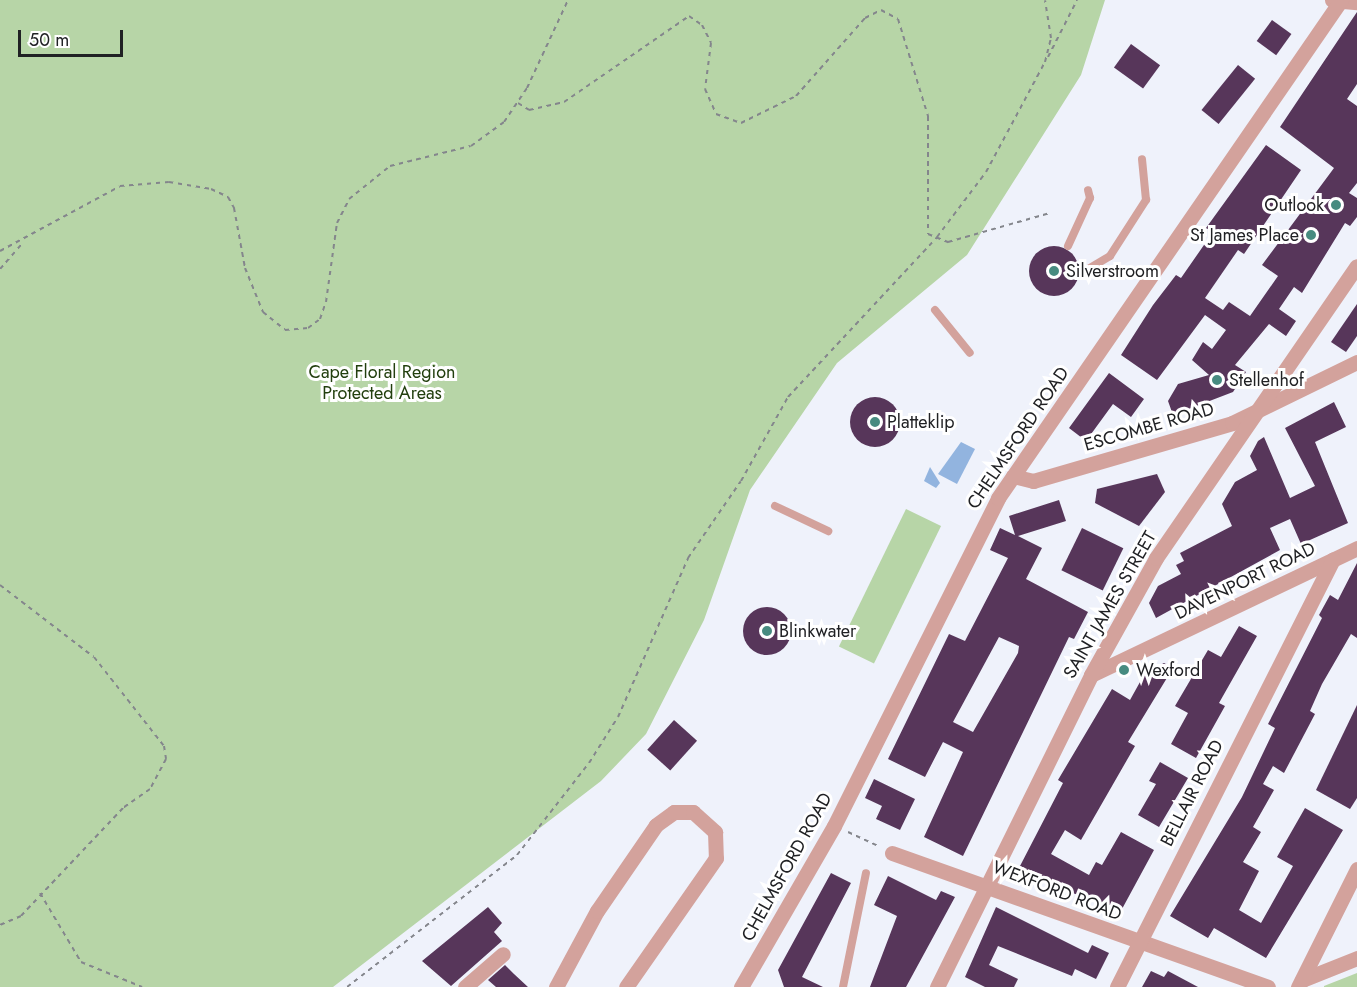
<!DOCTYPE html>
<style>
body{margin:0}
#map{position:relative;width:1357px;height:987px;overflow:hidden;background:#eff2fb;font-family:Jost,sans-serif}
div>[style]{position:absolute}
.green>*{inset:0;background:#b7d5a7;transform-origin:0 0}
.water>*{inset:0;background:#92b4df}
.building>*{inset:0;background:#57365a;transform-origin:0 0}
.round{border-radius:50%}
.path>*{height:2px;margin-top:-1px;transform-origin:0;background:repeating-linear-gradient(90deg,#84868c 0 4.5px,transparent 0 9px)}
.lane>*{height:8px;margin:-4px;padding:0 4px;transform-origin:4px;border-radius:4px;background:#d3a29c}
.street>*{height:15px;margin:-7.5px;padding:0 7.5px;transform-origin:7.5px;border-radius:7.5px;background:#d3a29c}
.dots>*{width:16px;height:16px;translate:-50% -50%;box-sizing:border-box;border:3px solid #fff;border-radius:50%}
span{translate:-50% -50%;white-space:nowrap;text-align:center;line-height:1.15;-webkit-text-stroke:6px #fff;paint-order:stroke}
.poi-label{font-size:18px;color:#202124}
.right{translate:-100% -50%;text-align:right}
.left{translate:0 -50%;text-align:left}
.park-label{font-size:18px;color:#223f0e}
.street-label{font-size:18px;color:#202124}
.scale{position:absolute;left:18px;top:30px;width:105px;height:27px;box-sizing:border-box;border:3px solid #202124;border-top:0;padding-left:8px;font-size:18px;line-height:21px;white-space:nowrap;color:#202124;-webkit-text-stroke:4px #fff;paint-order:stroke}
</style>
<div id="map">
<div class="green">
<div style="clip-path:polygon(0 0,1105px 0,1081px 75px,967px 255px,837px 363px,750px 490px,704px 620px,646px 734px,601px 781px,333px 987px,0 987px)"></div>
<div style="left:906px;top:509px;width:39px;height:153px;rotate:26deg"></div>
<div style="clip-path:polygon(1357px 973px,1357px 987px,1324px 987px,1324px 986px)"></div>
</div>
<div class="water">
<div style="clip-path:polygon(961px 442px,975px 449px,957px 484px,938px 474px)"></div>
<div style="clip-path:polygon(930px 467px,940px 483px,936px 488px,924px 481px)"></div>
</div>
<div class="building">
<div style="clip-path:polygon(1357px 12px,1357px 84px,1347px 99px,1357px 106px,1357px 183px,1349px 193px,1357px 198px,1357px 217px,1350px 226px,1345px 223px,1302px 293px,1294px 287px,1279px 309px,1296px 321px,1286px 336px,1269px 324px,1235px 365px,1246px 372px,1233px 392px,1173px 415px,1168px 401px,1178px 384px,1209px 375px,1192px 360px,1203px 342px,1212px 349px,1226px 330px,1205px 315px,1157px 380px,1121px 355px,1153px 305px,1176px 275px,1181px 278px,1213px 232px,1206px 228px,1266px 145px,1301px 170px,1244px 254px,1238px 250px,1205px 298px,1223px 310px,1229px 302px,1250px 316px,1278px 276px,1262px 265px,1334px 168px,1280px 127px)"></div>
<div style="left:1272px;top:20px;width:24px;height:26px;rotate:36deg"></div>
<div style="left:1131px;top:44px;width:36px;height:29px;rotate:36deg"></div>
<div style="left:1238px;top:65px;width:22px;height:58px;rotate:39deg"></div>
<div class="round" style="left:1029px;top:246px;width:50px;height:50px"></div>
<div style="clip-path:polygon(1357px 304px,1357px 336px,1346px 352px,1331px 342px)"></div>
<div style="clip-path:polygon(1109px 373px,1144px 399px,1131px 417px,1113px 404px,1086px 441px,1069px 428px)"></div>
<div class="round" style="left:850px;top:397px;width:50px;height:50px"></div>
<div style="clip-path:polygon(1334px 402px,1346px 427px,1315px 442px,1348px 523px,1301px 544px,1290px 519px,1270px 528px,1280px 550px,1156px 618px,1149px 603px,1158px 586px,1181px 574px,1176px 565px,1184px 561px,1180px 553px,1232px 526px,1222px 504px,1235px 482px,1257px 470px,1250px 456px,1258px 441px,1264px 437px,1290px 498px,1315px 486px,1285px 428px)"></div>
<div style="clip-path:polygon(1157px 474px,1165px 492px,1139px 526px,1095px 503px,1097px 489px)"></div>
<div style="clip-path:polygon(evenodd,1059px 500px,1066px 521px,1018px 536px,1042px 548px,1026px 579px,1088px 612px,1074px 639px,1069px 637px,963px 856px,924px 837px,963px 752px,943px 742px,925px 777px,888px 759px,949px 634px,965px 641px,1008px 558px,990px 550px,1000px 528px,1015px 535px,1009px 516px,1059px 500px,999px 637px,1019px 646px,1018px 653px,973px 732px,953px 722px,999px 637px)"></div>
<div style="left:1082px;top:528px;width:46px;height:47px;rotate:26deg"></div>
<div style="clip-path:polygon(1357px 563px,1357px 638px,1351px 634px,1322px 684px,1310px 711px,1315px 714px,1284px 773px,1273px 766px,1263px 784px,1274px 790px,1253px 827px,1261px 832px,1243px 862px,1259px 871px,1239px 910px,1261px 923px,1293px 866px,1277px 857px,1305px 808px,1343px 830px,1266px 958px,1214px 928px,1208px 938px,1170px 916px,1242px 797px,1275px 728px,1268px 724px,1322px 618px,1319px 615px,1330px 595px,1338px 600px)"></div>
<div class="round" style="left:743px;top:607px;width:48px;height:48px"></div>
<div style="clip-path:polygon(1239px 626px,1257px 636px,1219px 703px,1225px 706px,1196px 758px,1171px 744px,1188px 713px,1175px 706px,1208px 650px,1221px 657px)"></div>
<div style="clip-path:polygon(1164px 663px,1173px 668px,1128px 742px,1135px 746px,1081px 840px,1065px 830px,1051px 854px,1089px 875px,1096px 862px,1102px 865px,1121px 832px,1154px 850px,1122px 909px,1060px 889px,1020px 866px,1063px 783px,1058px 780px,1112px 689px,1130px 700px,1145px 673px)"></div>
<div style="clip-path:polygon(1357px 705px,1357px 798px,1350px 809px,1316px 790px)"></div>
<div style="left:674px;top:720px;width:31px;height:40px;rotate:42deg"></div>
<div style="clip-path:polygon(1160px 762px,1188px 778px,1159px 827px,1138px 815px,1156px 784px,1149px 781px)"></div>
<div style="clip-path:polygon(874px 779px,915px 799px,900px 830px,876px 819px,882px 806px,865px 798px)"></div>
<div style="clip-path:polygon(831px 873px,851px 883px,802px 977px,823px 987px,784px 987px,778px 970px)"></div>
<div style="clip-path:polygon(888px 876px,936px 900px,941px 891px,955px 897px,906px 987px,870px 987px,897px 916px,874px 905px)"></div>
<div style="clip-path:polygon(488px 907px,502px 923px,494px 932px,502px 941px,451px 986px,422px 961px)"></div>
<div style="clip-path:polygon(996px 907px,1088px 953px,1092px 945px,1109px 953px,1096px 979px,1075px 969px,1072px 976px,998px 946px,989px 965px,1018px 979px,1014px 987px,985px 987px,965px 977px)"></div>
<div style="clip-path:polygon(505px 965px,514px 974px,528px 987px,496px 987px,488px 980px)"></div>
<div style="clip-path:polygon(1151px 971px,1164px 977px,1168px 971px,1198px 987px,1142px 987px)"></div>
</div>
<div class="path">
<div style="left:1048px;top:57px;width:64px;rotate:-63deg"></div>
<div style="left:518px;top:103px;width:13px;rotate:32deg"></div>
<div style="left:529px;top:110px;width:36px;rotate:-13deg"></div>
<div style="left:564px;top:102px;width:152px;rotate:-34.5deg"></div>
<div style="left:689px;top:16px;width:16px;rotate:35deg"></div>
<div style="left:702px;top:25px;width:20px;rotate:63deg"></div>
<div style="left:711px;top:43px;width:46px;rotate:97.4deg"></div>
<div style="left:705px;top:89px;width:27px;rotate:66deg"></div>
<div style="left:716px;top:114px;width:27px;rotate:20deg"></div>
<div style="left:741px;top:123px;width:61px;rotate:-26.1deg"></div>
<div style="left:796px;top:96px;width:104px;rotate:-48.5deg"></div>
<div style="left:865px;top:18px;width:18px;rotate:-27deg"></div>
<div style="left:881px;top:10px;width:19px;rotate:28deg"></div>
<div style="left:898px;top:19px;width:102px;rotate:72.8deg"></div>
<div style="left:928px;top:116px;width:118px;rotate:90deg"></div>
<div style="left:928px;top:234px;width:22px;rotate:22deg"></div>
<div style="left:948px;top:242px;width:106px;rotate:-15.9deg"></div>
<div style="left:0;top:251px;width:136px;rotate:-28.4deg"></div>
<div style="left:120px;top:186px;width:49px;rotate:-4.7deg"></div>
<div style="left:169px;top:182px;width:43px;rotate:9.5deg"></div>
<div style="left:211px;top:189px;width:19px;rotate:25deg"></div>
<div style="left:228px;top:197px;width:13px;rotate:61deg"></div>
<div style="left:234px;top:208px;width:61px;rotate:79.6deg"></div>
<div style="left:245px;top:268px;width:48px;rotate:67.8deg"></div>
<div style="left:263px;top:312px;width:28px;rotate:39deg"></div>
<div style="left:285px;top:330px;width:23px;rotate:-5deg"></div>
<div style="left:308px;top:328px;width:15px;rotate:-37deg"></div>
<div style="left:320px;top:319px;width:18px;rotate:-71deg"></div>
<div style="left:326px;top:302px;width:80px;rotate:-82.1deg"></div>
<div style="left:337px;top:223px;width:27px;rotate:-63deg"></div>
<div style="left:349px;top:199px;width:53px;rotate:-38.8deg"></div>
<div style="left:390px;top:166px;width:83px;rotate:-13.9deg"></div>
<div style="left:471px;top:146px;width:41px;rotate:-36deg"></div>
<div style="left:504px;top:122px;width:41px;rotate:-55.9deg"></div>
<div style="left:527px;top:88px;width:97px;rotate:-65deg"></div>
<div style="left:0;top:269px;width:33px;rotate:-49deg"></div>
<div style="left:0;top:585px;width:118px;rotate:37.5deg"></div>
<div style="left:94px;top:657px;width:113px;rotate:51.8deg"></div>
<div style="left:164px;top:746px;width:13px;rotate:81deg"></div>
<div style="left:166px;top:759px;width:34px;rotate:118deg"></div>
<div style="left:150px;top:789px;width:33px;rotate:145deg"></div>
<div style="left:123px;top:808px;width:149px;rotate:133.4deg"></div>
<div style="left:21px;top:916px;width:23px;rotate:157deg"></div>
<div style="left:848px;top:832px;width:33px;rotate:25deg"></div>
<div style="left:40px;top:893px;width:80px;rotate:59.3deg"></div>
<div style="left:81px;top:962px;width:66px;rotate:22.3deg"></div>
<div style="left:347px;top:987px;width:215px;rotate:-37.8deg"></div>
<div style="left:517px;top:855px;width:117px;rotate:-52deg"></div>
<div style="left:589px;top:763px;width:54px;rotate:-57.8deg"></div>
<div style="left:618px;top:717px;width:174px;rotate:-66.2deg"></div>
<div style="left:688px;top:558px;width:93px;rotate:-55.5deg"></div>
<div style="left:741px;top:481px;width:96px;rotate:-60.8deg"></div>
<div style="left:788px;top:397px;width:219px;rotate:-47deg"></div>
<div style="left:937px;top:237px;width:81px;rotate:-53deg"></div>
<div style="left:986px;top:172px;width:125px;rotate:-61.8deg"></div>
<div style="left:1045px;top:62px;width:25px;rotate:-76deg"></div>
<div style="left:1051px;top:38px;width:38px;rotate:-99deg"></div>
</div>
<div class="lane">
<div style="left:1068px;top:246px;width:53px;rotate:-65.4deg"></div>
<div style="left:1090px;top:198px;width:8px;rotate:-104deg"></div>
<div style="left:1085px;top:271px;width:29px;rotate:-31deg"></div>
<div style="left:1110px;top:256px;width:67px;rotate:-57.3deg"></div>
<div style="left:1146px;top:200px;width:41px;rotate:-95.6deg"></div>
<div style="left:935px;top:310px;width:55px;rotate:50.9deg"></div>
<div style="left:775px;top:506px;width:59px;rotate:25.3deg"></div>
<div style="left:843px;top:987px;width:116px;rotate:-78.6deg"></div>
</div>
<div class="street">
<div style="left:1332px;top:0;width:25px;rotate:5deg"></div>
<div style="left:1013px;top:476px;width:21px;rotate:14deg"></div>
<div style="left:1033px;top:481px;width:207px;rotate:-16.2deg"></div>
<div style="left:1232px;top:423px;width:139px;rotate:-26deg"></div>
<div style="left:1091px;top:675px;width:295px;rotate:-25.5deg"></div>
<div style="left:892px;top:853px;width:399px;rotate:19.6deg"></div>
<div style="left:1302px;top:980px;width:59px;rotate:-21.8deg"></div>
<div style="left:465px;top:987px;width:50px;rotate:-41deg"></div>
<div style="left:556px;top:987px;width:86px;rotate:-61.7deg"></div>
<div style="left:597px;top:911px;width:104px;rotate:-55.5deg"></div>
<div style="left:656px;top:825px;width:22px;rotate:-36deg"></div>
<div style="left:674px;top:812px;width:19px"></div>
<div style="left:693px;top:812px;width:30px;rotate:42deg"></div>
<div style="left:715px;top:832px;width:26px;rotate:88deg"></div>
<div style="left:716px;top:858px;width:157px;rotate:124.9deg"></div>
<div style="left:741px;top:987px;width:186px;rotate:-60deg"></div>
<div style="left:834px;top:826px;width:367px;rotate:-63.4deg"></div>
<div style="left:998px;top:498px;width:605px;rotate:-55.44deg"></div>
<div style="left:937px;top:987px;width:348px;rotate:-63.7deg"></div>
<div style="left:1091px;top:675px;width:134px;rotate:-60.9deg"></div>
<div style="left:1156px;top:558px;width:354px;rotate:-55.5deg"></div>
<div style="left:1117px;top:987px;width:479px;rotate:-63.2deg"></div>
<div style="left:1298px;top:987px;width:132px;rotate:-63.4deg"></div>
</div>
<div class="dots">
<div style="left:1336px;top:205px;background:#478b80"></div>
<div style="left:1311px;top:235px;background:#478b80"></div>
<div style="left:1054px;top:271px;background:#478b80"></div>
<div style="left:1217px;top:380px;background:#478b80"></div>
<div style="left:875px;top:422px;background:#478b80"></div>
<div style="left:767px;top:631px;background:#478b80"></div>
<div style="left:1124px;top:670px;background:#478b80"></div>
</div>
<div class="poi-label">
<span class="right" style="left:1324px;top:205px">Outlook</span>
<span class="right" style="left:1299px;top:235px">St James Place</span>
<span class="left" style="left:1066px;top:271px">Silverstroom</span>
<span class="left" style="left:1229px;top:380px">Stellenhof</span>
<span class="left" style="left:887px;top:422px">Platteklip</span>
<span class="left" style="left:779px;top:631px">Blinkwater</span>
<span class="left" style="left:1136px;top:670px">Wexford</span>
</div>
<div class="park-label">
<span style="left:382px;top:383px">Cape Floral Region<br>Protected Areas</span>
</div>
<div class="street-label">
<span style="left:1149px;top:427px;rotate:-16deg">ESCOMBE ROAD</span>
<span style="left:1018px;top:438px;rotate:-56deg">CHELMSFORD ROAD</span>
<span style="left:1245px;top:581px;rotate:-26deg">DAVENPORT ROAD</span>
<span style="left:1110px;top:605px;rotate:-60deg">SAINT JAMES STREET</span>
<span style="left:1192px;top:793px;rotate:-63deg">BELLAIR ROAD</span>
<span style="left:787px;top:867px;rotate:-61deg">CHELMSFORD ROAD</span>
<span style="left:1057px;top:891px;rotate:21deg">WEXFORD ROAD</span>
</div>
<div class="scale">50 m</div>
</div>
